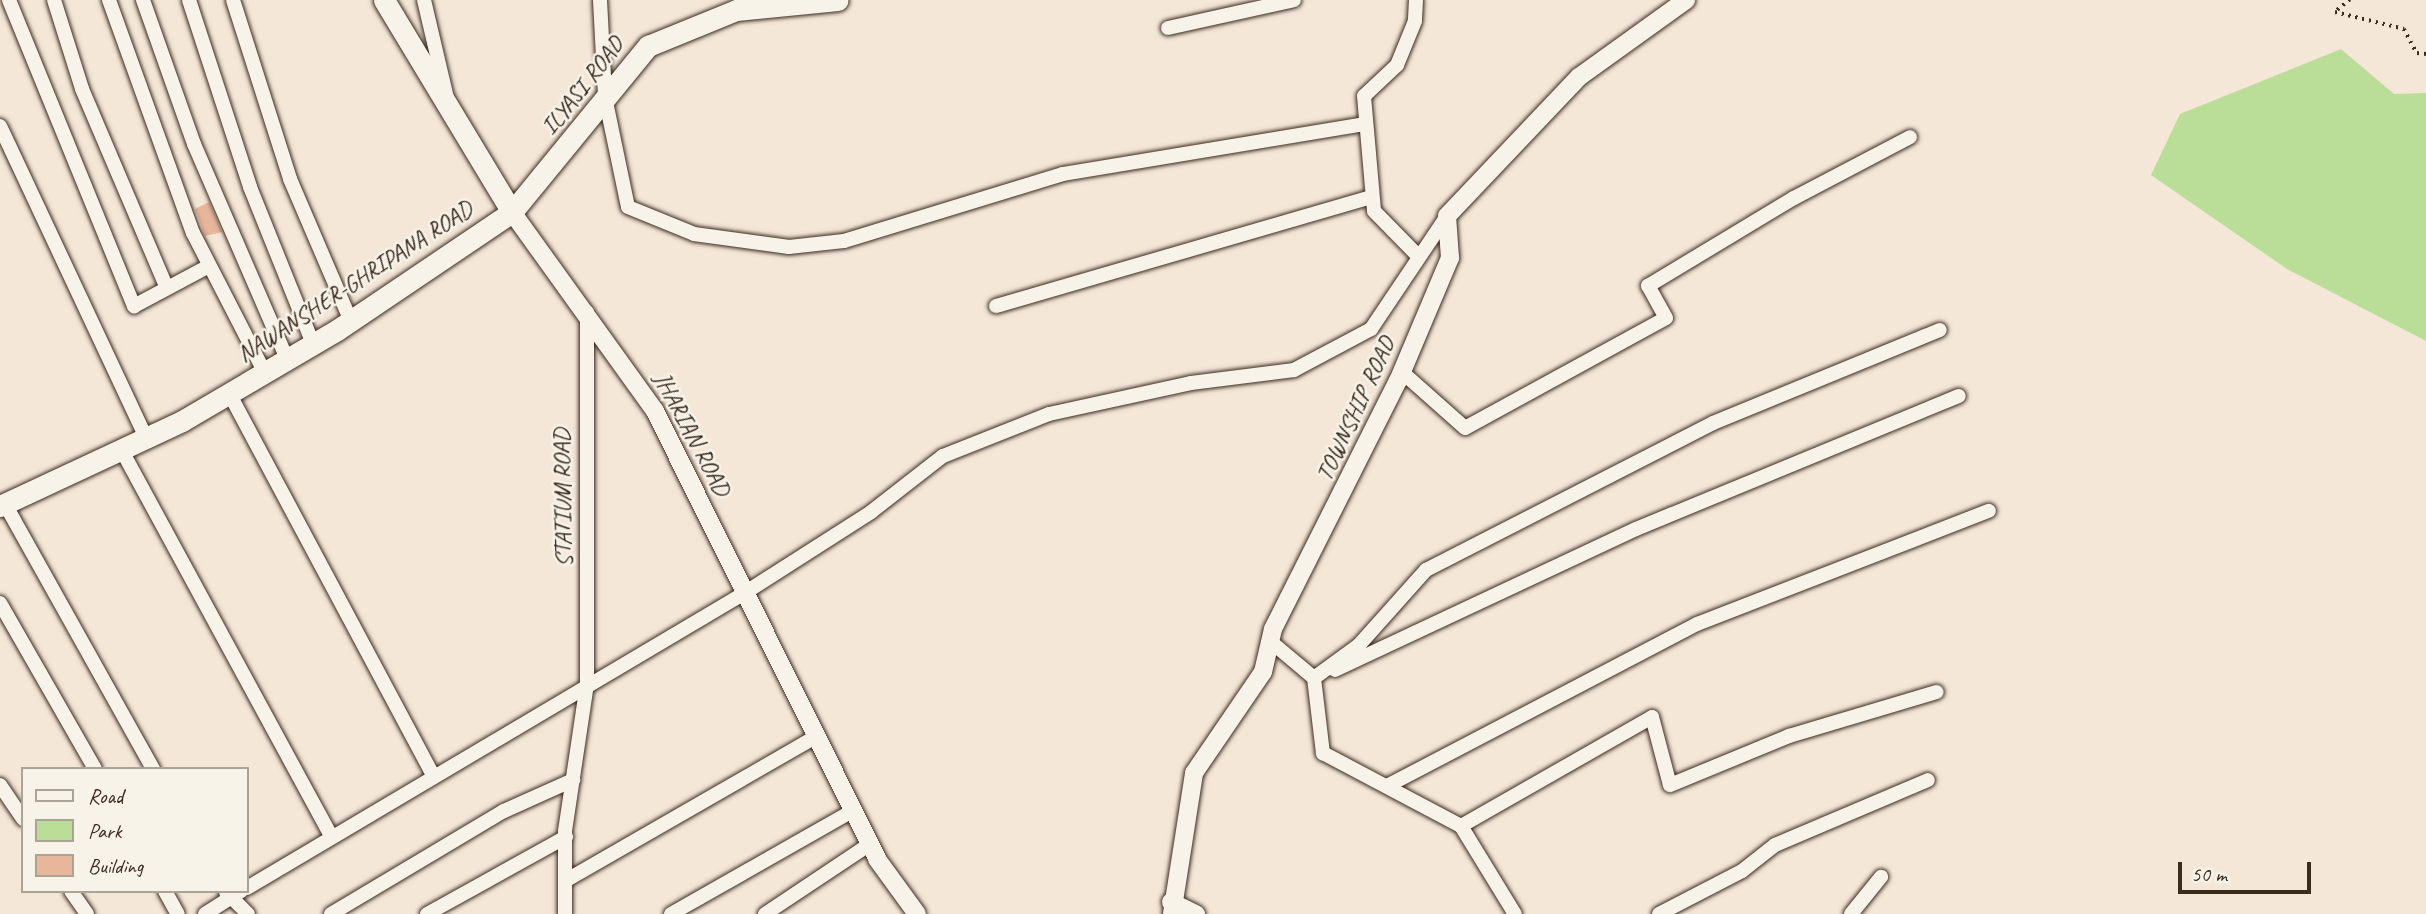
<!DOCTYPE html>
<style>
body{margin:0}
#map{position:relative;width:2426px;height:914px;overflow:hidden;background:#f4e7d8;font-family:Caveat,sans-serif}
div>[style]{position:absolute}
.green>*{inset:0;background:#bade98}
.building>*{inset:0;background:#e8b69a}
.path>*{height:3.5px;margin-top:-1.75px;transform-origin:0;background:repeating-linear-gradient(90deg,#3b2a1e 0 2px,transparent 0 7px)}
.roads{filter:drop-shadow(0 0 2px #3b2a1e) drop-shadow(0 0 2px #3b2a1e)}
.minor>*{height:14px;margin:-7px;padding:0 7px;transform-origin:7px;border-radius:7px;background:#f7f3e8}
.tertiary>*{height:18px;margin:-9px;padding:0 9px;transform-origin:9px;border-radius:9px;background:#f7f3e8}
.secondary>*{height:21px;margin:-10.5px;padding:0 10.5px;transform-origin:10.5px;border-radius:10.5px;background:#f7f3e8}
span{translate:-50% -50%;white-space:nowrap;text-align:center;line-height:1.15;-webkit-text-stroke:5px #f7f3e8;paint-order:stroke}
.street-label{font-size:24px;color:#3b2a1e}
.legend{position:absolute;left:21px;top:767px;width:228px;height:126px;box-sizing:border-box;background:#f7f3e8;border:2px solid #aca397;margin:0;padding:9px 12px;list-style:none;font-size:21px;color:#3b2a1e}
.legend li{display:flex;align-items:center;gap:14px;height:35px}
.legend b{width:35px;border:2px solid #aca397}
.scale{position:absolute;left:2178px;top:862px;width:133px;height:32px;box-sizing:border-box;border:4px solid #3b2a1e;border-top:0;padding-left:9px;font-size:21px;line-height:24px;white-space:nowrap;color:#3b2a1e;-webkit-text-stroke:5px #f7f3e8;paint-order:stroke}
</style>
<div id="map">
<div class="green">
<div style="clip-path:polygon(2341px 49px,2394px 94px,2426px 93px,2426px 341px,2287px 269px,2151px 175px,2180px 114px)"></div>
</div>
<div class="building">
<div style="clip-path:polygon(209px 202px,222px 232px,205px 236px,195px 209px)"></div>
</div>
<div class="path">
<div style="left:2350px;top:0;width:19px;rotate:141deg"></div>
<div style="left:2335px;top:12px;width:71px;rotate:13.8deg"></div>
<div style="left:2404px;top:29px;width:27px;rotate:62deg"></div>
<div style="left:2417px;top:53px;width:9px;rotate:6deg"></div>
</div>
<div class="roads">
<div class="minor">
<div style="left:9px;top:0;width:331px;rotate:67.8deg"></div>
<div style="left:134px;top:306px;width:85px;rotate:-28.1deg"></div>
<div style="left:54px;top:0;width:93px;rotate:72.5deg"></div>
<div style="left:82px;top:89px;width:216px;rotate:66.9deg"></div>
<div style="left:109px;top:0;width:248px;rotate:70.2deg"></div>
<div style="left:193px;top:233px;width:157px;rotate:62.8deg"></div>
<div style="left:143px;top:0;width:153px;rotate:70.5deg"></div>
<div style="left:194px;top:144px;width:234px;rotate:66.6deg"></div>
<div style="left:189px;top:0;width:197px;rotate:71.9deg"></div>
<div style="left:250px;top:187px;width:169px;rotate:68.1deg"></div>
<div style="left:233px;top:0;width:188px;rotate:72.3deg"></div>
<div style="left:290px;top:179px;width:155px;rotate:66.8deg"></div>
<div style="left:424px;top:0;width:97px;rotate:76.8deg"></div>
<div style="left:600px;top:0;width:97px;rotate:87deg"></div>
<div style="left:605px;top:97px;width:112px;rotate:78.2deg"></div>
<div style="left:628px;top:207px;width:71px;rotate:22.2deg"></div>
<div style="left:694px;top:234px;width:96px;rotate:7.8deg"></div>
<div style="left:789px;top:247px;width:55px;rotate:-6.2deg"></div>
<div style="left:844px;top:241px;width:229px;rotate:-17deg"></div>
<div style="left:1063px;top:174px;width:306px;rotate:-9.4deg"></div>
<div style="left:1416px;top:0;width:21px;rotate:93deg"></div>
<div style="left:1415px;top:21px;width:48px;rotate:112.2deg"></div>
<div style="left:1397px;top:65px;width:45px;rotate:136.8deg"></div>
<div style="left:1364px;top:96px;width:115px;rotate:85deg"></div>
<div style="left:1374px;top:211px;width:63px;rotate:45.6deg"></div>
<div style="left:1168px;top:28px;width:129px;rotate:-12.5deg"></div>
<div style="left:0;top:126px;width:344px;rotate:64.9deg"></div>
<div style="left:996px;top:306px;width:391px;rotate:-16.2deg"></div>
<div style="left:1402px;top:372px;width:84px;rotate:41.6deg"></div>
<div style="left:1465px;top:428px;width:229px;rotate:-28.7deg"></div>
<div style="left:1666px;top:318px;width:37px;rotate:-119deg"></div>
<div style="left:1648px;top:286px;width:170px;rotate:-31.1deg"></div>
<div style="left:1794px;top:198px;width:131px;rotate:-27.7deg"></div>
<div style="left:229px;top:393px;width:433px;rotate:61.9deg"></div>
<div style="left:121px;top:449px;width:439px;rotate:61.5deg"></div>
<div style="left:5px;top:504px;width:304px;rotate:60.8deg"></div>
<div style="left:0;top:603px;width:191px;rotate:60.2deg"></div>
<div style="left:1270px;top:641px;width:57px;rotate:40.1deg"></div>
<div style="left:1314px;top:678px;width:76px;rotate:83.2deg"></div>
<div style="left:1323px;top:753px;width:156px;rotate:27.9deg"></div>
<div style="left:1461px;top:826px;width:103px;rotate:58.5deg"></div>
<div style="left:1335px;top:670px;width:332px;rotate:-25.1deg"></div>
<div style="left:1636px;top:529px;width:349px;rotate:-22.4deg"></div>
<div style="left:1314px;top:678px;width:56px;rotate:-36.3deg"></div>
<div style="left:1359px;top:645px;width:101px;rotate:-48.2deg"></div>
<div style="left:1426px;top:570px;width:322px;rotate:-27.1deg"></div>
<div style="left:1713px;top:423px;width:245px;rotate:-22.3deg"></div>
<div style="left:0;top:785px;width:41px;rotate:55.9deg"></div>
<div style="left:1387px;top:786px;width:350px;rotate:-27.6deg"></div>
<div style="left:1697px;top:624px;width:313px;rotate:-21.2deg"></div>
<div style="left:1461px;top:826px;width:220px;rotate:-29.7deg"></div>
<div style="left:1652px;top:717px;width:70px;rotate:75.2deg"></div>
<div style="left:1670px;top:785px;width:129px;rotate:-22.4deg"></div>
<div style="left:1789px;top:736px;width:154px;rotate:-16.6deg"></div>
<div style="left:565px;top:881px;width:287px;rotate:-29.9deg"></div>
<div style="left:247px;top:888px;width:577px;rotate:-30.66deg"></div>
<div style="left:743px;top:594px;width:152px;rotate:-32.6deg"></div>
<div style="left:871px;top:512px;width:91px;rotate:-37.9deg"></div>
<div style="left:943px;top:456px;width:114px;rotate:-21.6deg"></div>
<div style="left:1049px;top:414px;width:145px;rotate:-12.3deg"></div>
<div style="left:1191px;top:383px;width:104px;rotate:-7.2deg"></div>
<div style="left:1294px;top:370px;width:87px;rotate:-28deg"></div>
<div style="left:1371px;top:329px;width:136px;rotate:-56.1deg"></div>
<div style="left:71px;top:891px;width:28px;rotate:55deg"></div>
<div style="left:165px;top:891px;width:26px;rotate:61deg"></div>
<div style="left:226px;top:892px;width:31px;rotate:45deg"></div>
<div style="left:205px;top:914px;width:43px;rotate:-32.6deg"></div>
<div style="left:331px;top:914px;width:201px;rotate:-30.8deg"></div>
<div style="left:504px;top:811px;width:76px;rotate:-24.2deg"></div>
<div style="left:427px;top:914px;width:159px;rotate:-29deg"></div>
<div style="left:565px;top:914px;width:83px;rotate:-90deg"></div>
<div style="left:565px;top:831px;width:149px;rotate:-81.5deg"></div>
<div style="left:587px;top:684px;width:372px;rotate:-90deg"></div>
<div style="left:671px;top:914px;width:208px;rotate:-29.6deg"></div>
<div style="left:765px;top:914px;width:126px;rotate:-33.7deg"></div>
<div style="left:1659px;top:914px;width:93px;rotate:-27.4deg"></div>
<div style="left:1742px;top:871px;width:42px;rotate:-38.2deg"></div>
<div style="left:1775px;top:845px;width:166px;rotate:-23deg"></div>
<div style="left:1851px;top:914px;width:48px;rotate:-51deg"></div>
</div>
<div class="tertiary">
<div style="left:512px;top:212px;width:245px;rotate:54.3deg"></div>
<div style="left:655px;top:411px;width:500px;rotate:63.6deg"></div>
<div style="left:877px;top:859px;width:68px;rotate:54deg"></div>
<div style="left:1171px;top:902px;width:28px;rotate:26deg"></div>
<div style="left:1172px;top:914px;width:143px;rotate:-81.1deg"></div>
<div style="left:1194px;top:773px;width:122px;rotate:-55.7deg"></div>
<div style="left:1263px;top:672px;width:44px;rotate:-76.9deg"></div>
<div style="left:1273px;top:629px;width:278px;rotate:-63.3deg"></div>
<div style="left:1398px;top:381px;width:134px;rotate:-67.1deg"></div>
<div style="left:1450px;top:258px;width:42px;rotate:-94.1deg"></div>
<div style="left:1447px;top:216px;width:192px;rotate:-46.5deg"></div>
<div style="left:1579px;top:77px;width:132px;rotate:-35.7deg"></div>
</div>
<div class="secondary">
<div style="left:384px;top:0;width:248px;rotate:58.9deg"></div>
<div style="left:0;top:506px;width:201px;rotate:-25deg"></div>
<div style="left:182px;top:421px;width:180px;rotate:-30.4deg"></div>
<div style="left:337px;top:330px;width:211px;rotate:-34deg"></div>
<div style="left:512px;top:212px;width:215px;rotate:-50.7deg"></div>
<div style="left:648px;top:46px;width:95px;rotate:-22.2deg"></div>
<div style="left:736px;top:10px;width:102px;rotate:-5.6deg"></div>
</div>
</div>
<div class="street-label">
<span style="left:583px;top:86px;rotate:-52deg">ILYASI ROAD</span>
<span style="left:355px;top:282px;rotate:-33deg">NAWANSHER-GHRIPANA ROAD</span>
<span style="left:1356px;top:409px;rotate:-65deg">TOWNSHIP ROAD</span>
<span style="left:692px;top:434px;rotate:62deg">JHARIAN ROAD</span>
<span style="left:563px;top:498px;rotate:-91deg">STATIUM ROAD</span>
</div>
<ul class="legend">
<li><b style="height:9px;background:#f7f3e8"></b>Road</li>
<li><b style="height:19px;background:#bade98"></b>Park</li>
<li><b style="height:19px;background:#e8b69a"></b>Building</li>
</ul>
<div class="scale">50 m</div>
</div>
